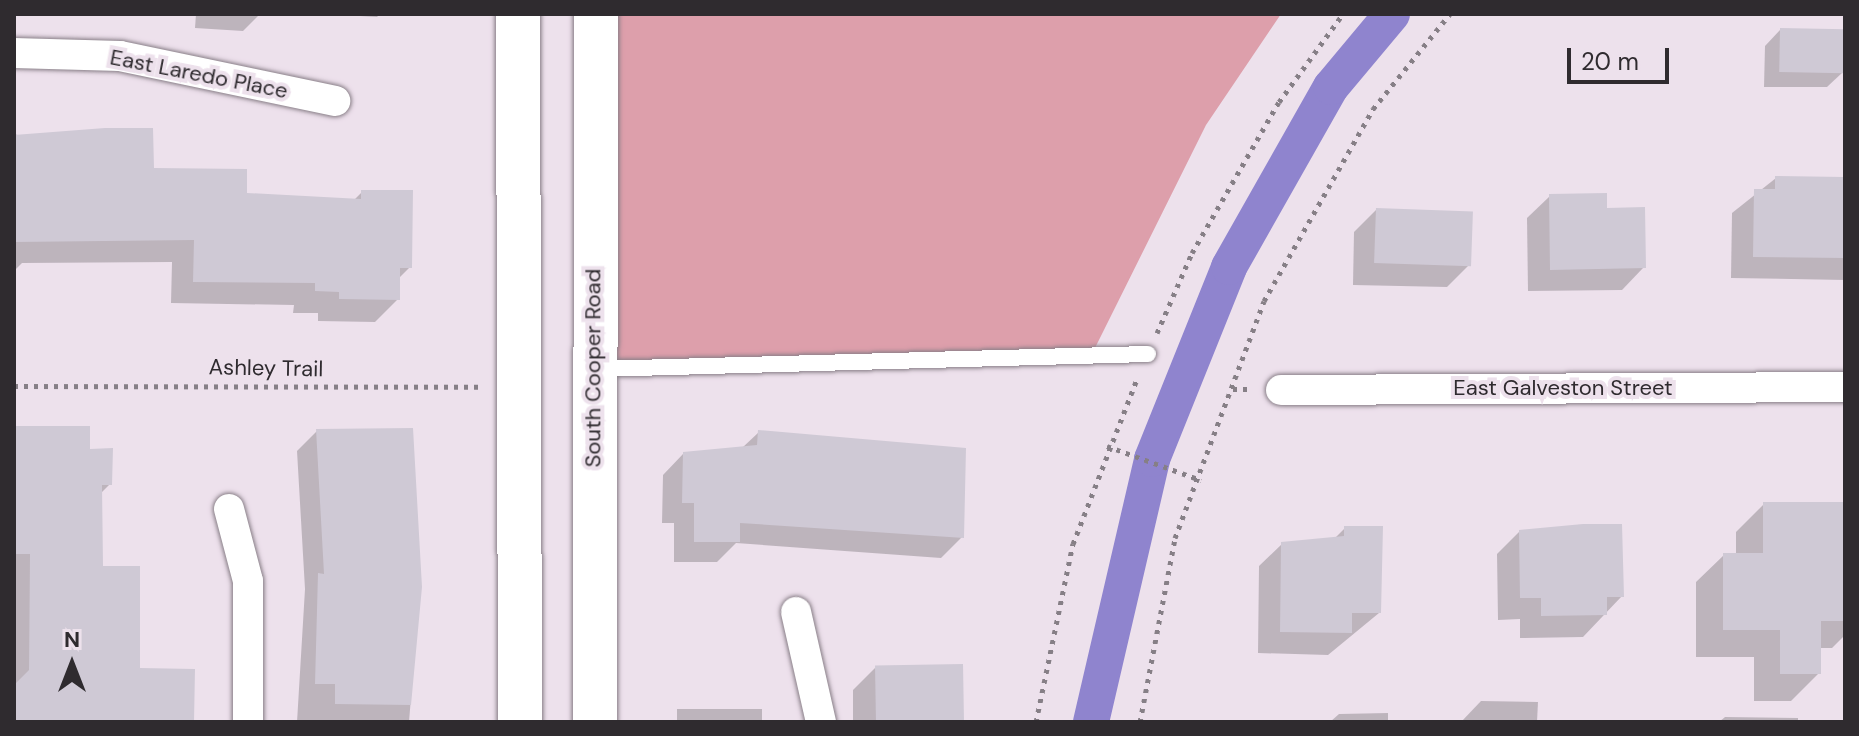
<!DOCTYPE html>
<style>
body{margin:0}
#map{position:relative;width:1859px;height:736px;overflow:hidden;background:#ede1ec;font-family:"DM Sans",sans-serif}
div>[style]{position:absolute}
.green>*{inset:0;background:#dd9fab}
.shadow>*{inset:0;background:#0003;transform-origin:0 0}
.canal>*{height:36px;margin:-18px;padding:0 18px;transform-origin:18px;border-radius:18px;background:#8f84ce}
.building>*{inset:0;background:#cfc9d5;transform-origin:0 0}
.path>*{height:5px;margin-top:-2.5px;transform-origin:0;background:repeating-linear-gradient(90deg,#867f86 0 4px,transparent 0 10px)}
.roads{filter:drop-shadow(0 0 2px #897f88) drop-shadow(0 0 2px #897f88)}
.lane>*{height:16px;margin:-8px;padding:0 8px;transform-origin:8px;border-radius:8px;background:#fff}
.street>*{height:30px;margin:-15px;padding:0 15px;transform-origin:15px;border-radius:15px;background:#fff}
.secondary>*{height:44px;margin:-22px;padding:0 22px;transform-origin:22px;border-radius:22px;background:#fff}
span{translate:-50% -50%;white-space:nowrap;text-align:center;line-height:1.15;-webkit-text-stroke:8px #ede1ec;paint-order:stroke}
.street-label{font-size:22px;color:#2f2b2f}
.frame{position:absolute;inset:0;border:16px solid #2f2b2f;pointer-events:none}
.north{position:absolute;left:32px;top:624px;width:80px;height:80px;-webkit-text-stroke:6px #ede1ec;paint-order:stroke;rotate:0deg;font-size:22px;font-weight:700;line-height:32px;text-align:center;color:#2f2b2f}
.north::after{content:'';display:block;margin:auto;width:28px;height:36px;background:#2f2b2f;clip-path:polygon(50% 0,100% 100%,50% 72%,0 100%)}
.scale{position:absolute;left:1567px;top:48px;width:102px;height:36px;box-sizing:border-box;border:4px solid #2f2b2f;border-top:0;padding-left:10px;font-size:24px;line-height:28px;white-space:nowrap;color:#2f2b2f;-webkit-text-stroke:6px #ede1ec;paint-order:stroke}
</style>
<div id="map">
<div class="green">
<div style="clip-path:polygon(596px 14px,1281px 14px,1206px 125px,1091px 356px,591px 369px)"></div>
</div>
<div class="shadow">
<div style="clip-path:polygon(196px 14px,260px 14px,243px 31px,195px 28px)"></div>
<div style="clip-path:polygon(325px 14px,380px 14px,377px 17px)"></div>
<div style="clip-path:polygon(1780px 30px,1843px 72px,1827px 87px,1764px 87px,1765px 46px)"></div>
<div style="clip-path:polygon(14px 134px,245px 194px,353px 201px,362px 192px,410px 267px,398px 279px,398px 299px,375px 322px,318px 321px,318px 313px,293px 313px,294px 305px,171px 303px,172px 262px,22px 263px,14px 271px)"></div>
<div style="clip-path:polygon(1776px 178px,1845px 195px,1845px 280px,1731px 278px,1732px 213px)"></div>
<div style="clip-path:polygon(1550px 196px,1605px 210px,1644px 267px,1622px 290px,1528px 291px,1527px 218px)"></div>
<div style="clip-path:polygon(1376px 210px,1470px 264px,1447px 287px,1353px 285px,1354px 232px)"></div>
<div style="clip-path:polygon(16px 428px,88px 451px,110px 484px,100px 494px,101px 568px,138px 670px,192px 722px,14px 722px)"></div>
<div style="clip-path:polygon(317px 431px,420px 587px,409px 722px,297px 722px,305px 589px,297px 451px)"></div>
<div style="clip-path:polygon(759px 432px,962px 537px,941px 558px,736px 543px,717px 562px,674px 562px,674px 523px,662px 523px,663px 475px,683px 454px,742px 448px)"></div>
<div style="clip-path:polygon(1764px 504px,1845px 504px,1845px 635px,1832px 648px,1819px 648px,1819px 673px,1791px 701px,1754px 701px,1754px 657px,1696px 657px,1696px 582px,1724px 555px,1736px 555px,1736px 532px)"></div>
<div style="clip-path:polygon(1345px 528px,1379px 613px,1328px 655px,1258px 653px,1259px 566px,1282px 544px,1334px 539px)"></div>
<div style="clip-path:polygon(1520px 531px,1622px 596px,1583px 637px,1520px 638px,1520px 619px,1498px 620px,1497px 554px)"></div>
<div style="clip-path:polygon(875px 668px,962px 722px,853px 722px,853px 690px)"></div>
<div style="clip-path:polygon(1481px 701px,1538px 702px,1537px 722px,1461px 722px)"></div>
<div style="left:677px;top:709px;width:85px;height:18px"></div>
<div style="clip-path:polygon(1388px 713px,1388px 722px,1330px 722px,1339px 714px)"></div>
<div style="clip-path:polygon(1725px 717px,1798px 718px,1798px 722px,1719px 722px)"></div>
</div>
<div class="canal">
<div style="left:1091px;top:722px;width:270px;rotate:-76.9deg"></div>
<div style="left:1152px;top:459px;width:207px;rotate:-68.1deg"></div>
<div style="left:1229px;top:267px;width:207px;rotate:-60.5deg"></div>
<div style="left:1331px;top:87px;width:95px;rotate:-50.1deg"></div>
</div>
<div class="building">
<div style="left:1780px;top:28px;width:65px;height:44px;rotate:1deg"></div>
<div style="clip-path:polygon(105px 128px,153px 128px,154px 168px,247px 169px,247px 193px,361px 199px,361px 190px,413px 190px,412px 268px,400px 268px,400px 300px,339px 299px,339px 292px,315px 291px,315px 283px,193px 282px,194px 240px,14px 242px,14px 135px)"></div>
<div style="clip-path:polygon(1775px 176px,1844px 177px,1845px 258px,1753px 257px,1754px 189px,1775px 189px)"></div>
<div style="clip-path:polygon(1607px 193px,1607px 208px,1645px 207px,1646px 268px,1550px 270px,1549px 194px)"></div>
<div style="left:1376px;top:208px;width:97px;height:55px;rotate:2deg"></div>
<div style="clip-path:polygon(15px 426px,90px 426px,90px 449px,113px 448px,112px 485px,102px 485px,103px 566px,140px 566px,140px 668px,195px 669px,194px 722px,14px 722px,14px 685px,29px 670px,30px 554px,14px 554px)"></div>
<div style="clip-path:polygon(413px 428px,422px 587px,411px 705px,335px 704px,335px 684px,315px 684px,318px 573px,324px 574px,316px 429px)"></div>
<div style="clip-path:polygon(758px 430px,966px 448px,964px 538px,740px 523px,740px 542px,694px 542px,694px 503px,682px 503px,683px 452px,757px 445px)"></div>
<div style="clip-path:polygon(1763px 502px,1845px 502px,1845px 621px,1821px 621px,1821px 674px,1780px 674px,1780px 630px,1723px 630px,1723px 553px,1763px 553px)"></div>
<div style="clip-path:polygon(1583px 524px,1622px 524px,1624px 597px,1607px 597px,1607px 615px,1541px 616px,1541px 598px,1520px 598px,1519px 530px)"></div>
<div style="clip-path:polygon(1344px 526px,1383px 526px,1381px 613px,1352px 613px,1352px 633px,1280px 632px,1281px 542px,1344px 536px)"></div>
<div style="left:963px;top:664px;width:58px;height:88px;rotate:89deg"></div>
</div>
<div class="path">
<div style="left:1157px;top:333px;width:87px;rotate:-66.4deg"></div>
<div style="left:1192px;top:253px;width:174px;rotate:-60.1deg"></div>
<div style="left:1279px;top:102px;width:109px;rotate:-54deg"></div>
<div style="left:14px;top:386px;width:466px;rotate:0.1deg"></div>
<div style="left:1233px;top:389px;width:19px"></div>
<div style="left:1107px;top:446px;width:100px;rotate:19.9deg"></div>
<div style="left:1036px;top:722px;width:182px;rotate:-78.3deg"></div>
<div style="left:1073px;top:544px;width:177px;rotate:-68.8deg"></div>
<div style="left:1140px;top:722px;width:187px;rotate:-79.2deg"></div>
<div style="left:1175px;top:538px;width:253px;rotate:-69.4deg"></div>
<div style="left:1264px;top:301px;width:221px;rotate:-60.4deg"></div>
<div style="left:1373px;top:109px;width:122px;rotate:-51deg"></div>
</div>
<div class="roads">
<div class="lane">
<div style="left:597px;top:369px;width:551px;rotate:-1.56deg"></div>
</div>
<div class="street">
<div style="left:14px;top:53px;width:106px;rotate:1.6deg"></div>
<div style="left:120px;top:56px;width:220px;rotate:11.8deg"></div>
<div style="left:1281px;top:390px;width:564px;rotate:-0.3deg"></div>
<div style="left:229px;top:509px;width:74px;rotate:75.2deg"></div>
<div style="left:248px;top:581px;width:141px;rotate:90deg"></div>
<div style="left:796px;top:612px;width:113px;rotate:77.2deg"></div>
</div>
<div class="secondary">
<div style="left:518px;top:14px;width:708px;rotate:89.84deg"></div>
<div style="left:595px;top:722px;width:708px;rotate:-89.92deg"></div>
</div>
</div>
<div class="street-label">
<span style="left:199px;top:74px;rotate:11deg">East Laredo Place</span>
<span style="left:266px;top:368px;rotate:1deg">Ashley Trail</span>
<span style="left:593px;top:368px;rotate:-90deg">South Cooper Road</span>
<span style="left:1563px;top:388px">East Galveston Street</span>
</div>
<div class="frame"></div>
<div class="north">N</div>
<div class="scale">20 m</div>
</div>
